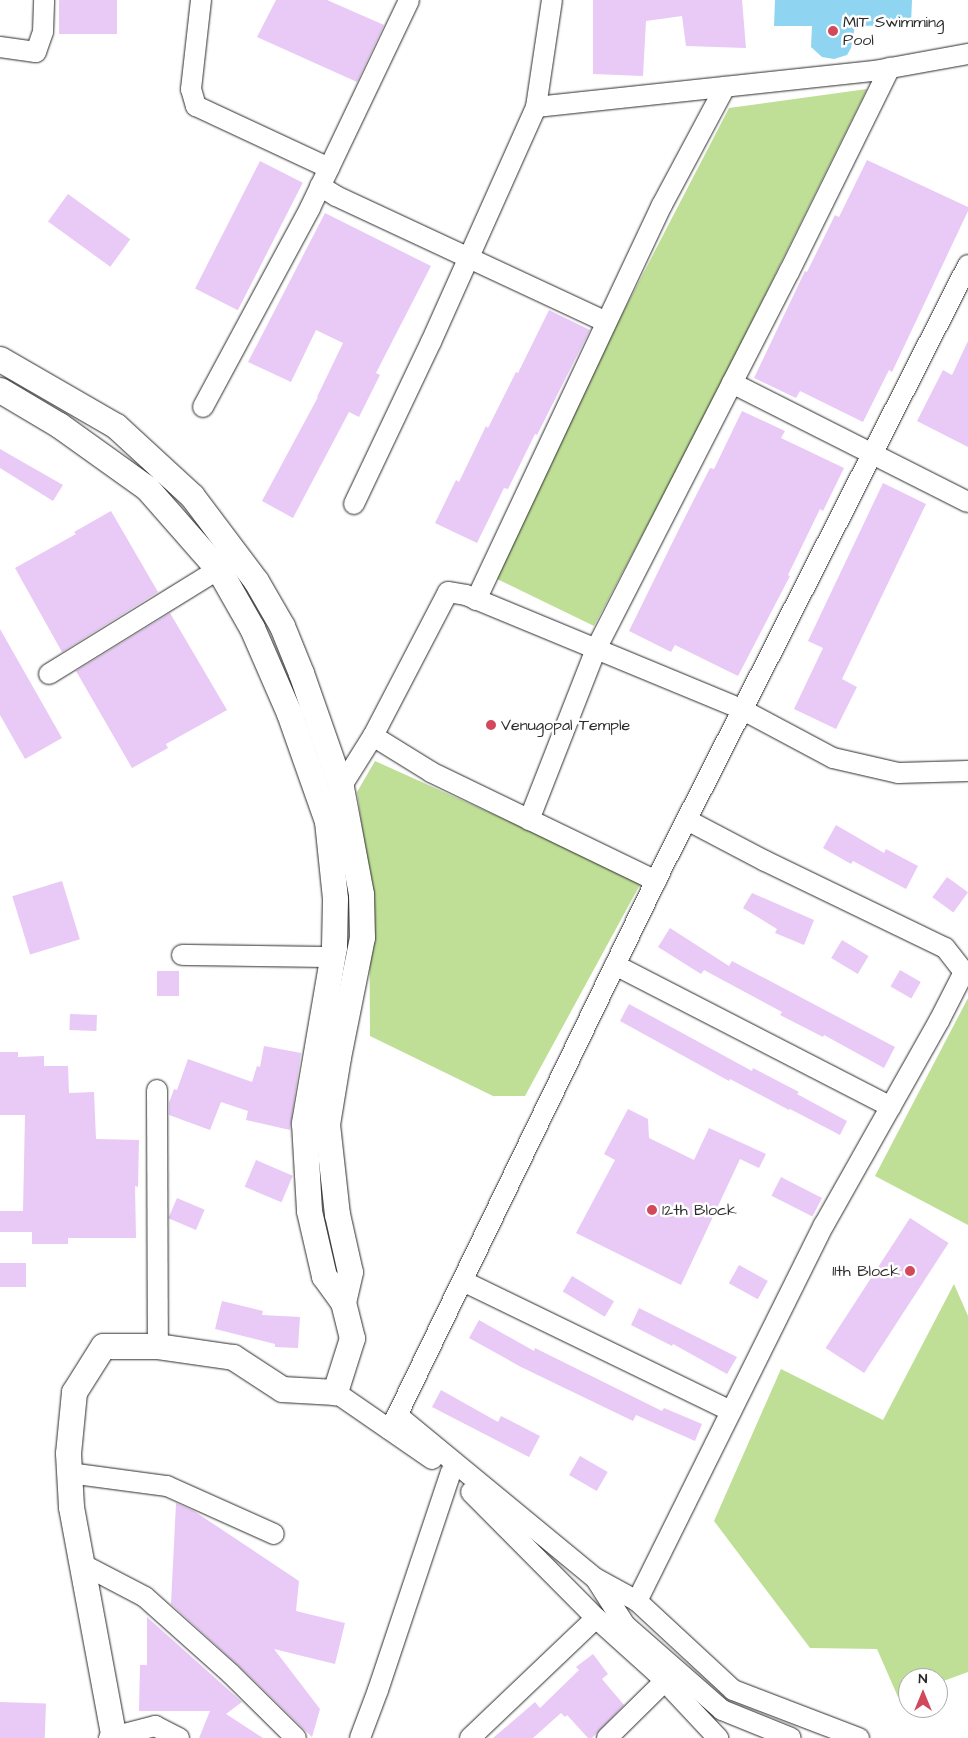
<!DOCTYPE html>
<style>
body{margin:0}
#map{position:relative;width:968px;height:1738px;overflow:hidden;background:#fff;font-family:"Architects Daughter",sans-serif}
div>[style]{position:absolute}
.green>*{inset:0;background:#bfdf97}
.water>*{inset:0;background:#8fd5f1}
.building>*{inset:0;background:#e9c9f6;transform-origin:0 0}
.roads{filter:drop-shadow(0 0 1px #2b2b2b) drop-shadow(0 0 1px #2b2b2b)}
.minor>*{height:20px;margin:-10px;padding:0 10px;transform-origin:10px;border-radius:10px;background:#fff}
.major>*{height:25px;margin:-12.5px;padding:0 12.5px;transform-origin:12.5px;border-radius:12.5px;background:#fff}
.dots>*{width:14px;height:14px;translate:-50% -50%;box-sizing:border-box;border:2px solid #fff;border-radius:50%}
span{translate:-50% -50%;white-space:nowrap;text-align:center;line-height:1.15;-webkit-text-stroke:5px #fff;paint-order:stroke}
.poi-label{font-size:16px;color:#2b2b2b}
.left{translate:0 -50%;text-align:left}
.right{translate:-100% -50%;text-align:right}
.north{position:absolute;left:898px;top:1668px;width:50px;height:50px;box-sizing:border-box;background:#fff;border:1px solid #aaa;border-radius:50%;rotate:0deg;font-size:14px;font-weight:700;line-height:20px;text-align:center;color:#2b2b2b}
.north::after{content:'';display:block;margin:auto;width:18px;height:22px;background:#d1495b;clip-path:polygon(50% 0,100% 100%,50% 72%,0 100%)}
</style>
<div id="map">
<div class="green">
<div style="clip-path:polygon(867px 89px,699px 428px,594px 626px,495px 578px,591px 374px,729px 108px)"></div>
<div style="clip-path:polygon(375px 761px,642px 881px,525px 1096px,493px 1096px,370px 1036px,369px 877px,357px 792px)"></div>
<div style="clip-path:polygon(968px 998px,968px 1225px,875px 1176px)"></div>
<div style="clip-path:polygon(954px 1284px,968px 1316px,968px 1672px,938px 1683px,938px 1678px,908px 1678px,908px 1693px,898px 1697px,877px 1649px,810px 1648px,714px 1521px,781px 1369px,883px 1420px)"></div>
</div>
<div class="water">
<div style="clip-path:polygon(775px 0,912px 0,911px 25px,855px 26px,851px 48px,847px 55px,834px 59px,822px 57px,811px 47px,812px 26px,774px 26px)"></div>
</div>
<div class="building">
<div style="left:59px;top:0;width:58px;height:34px"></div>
<div style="clip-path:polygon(276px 0,327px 0,384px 25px,357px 82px,257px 37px)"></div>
<div style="clip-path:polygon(593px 0,742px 0,746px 48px,686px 46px,682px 16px,646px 21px,643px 76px,593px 74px)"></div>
<div style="clip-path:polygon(867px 160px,968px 207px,968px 211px,892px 372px,889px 370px,863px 422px,800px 391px,796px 398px,754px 378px,805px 271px,807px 272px,835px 215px,839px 217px)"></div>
<div style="left:260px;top:161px;width:48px;height:143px;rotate:27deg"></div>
<div style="left:68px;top:194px;width:77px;height:34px;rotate:36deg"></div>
<div style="clip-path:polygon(325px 213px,431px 266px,376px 373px,380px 375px,359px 417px,349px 412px,293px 518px,262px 501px,318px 397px,317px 397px,343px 343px,316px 330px,291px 382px,248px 362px)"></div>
<div style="clip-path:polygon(549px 310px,590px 330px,537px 435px,535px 434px,508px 489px,504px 488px,477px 543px,435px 523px,456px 480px,459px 482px,486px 426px,488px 428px,516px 372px,518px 373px)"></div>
<div style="clip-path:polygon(968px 341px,968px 447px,917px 421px,943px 370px,952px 375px)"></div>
<div style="clip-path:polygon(742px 411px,785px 431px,781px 438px,844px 468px,823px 511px,820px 509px,788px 575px,790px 576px,738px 676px,675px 645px,671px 652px,629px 631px,680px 527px,710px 468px,714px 469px)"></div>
<div style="clip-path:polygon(0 449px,63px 485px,53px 501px,0 468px)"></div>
<div style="clip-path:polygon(883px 483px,926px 504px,842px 679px,857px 687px,836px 729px,794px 709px,823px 648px,808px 641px)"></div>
<div style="clip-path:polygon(111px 511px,158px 592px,62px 652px,15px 568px,76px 534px,74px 532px)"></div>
<div style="clip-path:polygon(170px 613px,227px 710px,166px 744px,168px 748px,132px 768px,76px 671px)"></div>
<div style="clip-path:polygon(0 629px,62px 738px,25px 759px,0 715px)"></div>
<div style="clip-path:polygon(836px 825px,884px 853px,886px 849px,918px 866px,906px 889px,853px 861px,851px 864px,823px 848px)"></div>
<div style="left:947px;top:877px;width:26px;height:25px;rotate:36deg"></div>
<div style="left:62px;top:881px;width:61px;height:52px;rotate:73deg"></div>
<div style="clip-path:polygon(752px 893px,814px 920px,804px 945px,775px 933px,777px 929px,743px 908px)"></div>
<div style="clip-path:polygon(670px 928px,729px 966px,732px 961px,895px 1047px,884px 1068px,824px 1035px,823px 1037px,780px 1015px,782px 1012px,704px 970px,701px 974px,658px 947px)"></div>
<div style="left:842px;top:940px;width:31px;height:21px;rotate:31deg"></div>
<div style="left:900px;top:970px;width:24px;height:19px;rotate:30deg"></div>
<div style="left:179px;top:971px;width:25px;height:22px;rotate:90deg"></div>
<div style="clip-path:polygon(629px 1004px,752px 1071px,753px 1068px,799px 1092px,797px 1094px,847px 1121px,840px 1135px,790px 1109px,789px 1110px,730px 1079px,729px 1081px,620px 1021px)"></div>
<div style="left:70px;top:1014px;width:27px;height:16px;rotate:2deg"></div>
<div style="clip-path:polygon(264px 1046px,301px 1053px,290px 1130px,246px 1120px,248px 1111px,221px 1102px,210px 1130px,169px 1115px,169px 1103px,174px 1089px,177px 1090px,188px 1059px,252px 1082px,257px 1066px,260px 1067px)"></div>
<div style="clip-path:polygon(0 1052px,18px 1052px,18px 1057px,44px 1056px,44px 1066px,68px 1066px,69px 1093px,94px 1092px,96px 1139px,139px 1140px,138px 1187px,135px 1186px,136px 1238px,68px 1238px,68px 1244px,32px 1244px,32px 1232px,0 1232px,0 1211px,23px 1211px,25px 1115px,0 1115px)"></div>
<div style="clip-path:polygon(628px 1109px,648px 1119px,649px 1138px,694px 1160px,709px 1128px,766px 1154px,759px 1168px,740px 1159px,681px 1285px,576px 1233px,615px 1160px,604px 1154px)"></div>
<div style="left:256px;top:1160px;width:40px;height:29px;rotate:23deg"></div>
<div style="left:781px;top:1177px;width:46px;height:21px;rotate:27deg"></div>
<div style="left:177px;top:1198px;width:30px;height:22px;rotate:23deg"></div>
<div style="left:910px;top:1218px;width:46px;height:155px;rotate:33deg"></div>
<div style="left:0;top:1263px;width:26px;height:24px"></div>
<div style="left:739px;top:1265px;width:33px;height:21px;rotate:29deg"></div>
<div style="left:572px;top:1276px;width:49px;height:18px;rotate:31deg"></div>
<div style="clip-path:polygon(222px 1301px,263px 1311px,262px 1315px,300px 1317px,298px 1348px,275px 1347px,275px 1344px,215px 1329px)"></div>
<div style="clip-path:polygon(639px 1308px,737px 1357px,727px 1374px,673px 1344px,672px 1346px,631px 1325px)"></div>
<div style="clip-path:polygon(479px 1320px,534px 1351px,535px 1348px,662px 1411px,664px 1408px,702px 1424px,695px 1441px,636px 1415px,633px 1421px,521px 1367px,469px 1338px)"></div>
<div style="clip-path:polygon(441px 1390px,498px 1422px,501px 1416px,540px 1436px,529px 1457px,432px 1407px)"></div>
<div style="left:580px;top:1456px;width:32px;height:22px;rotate:30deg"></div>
<div style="clip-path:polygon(176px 1503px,194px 1511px,299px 1581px,296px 1611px,345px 1623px,335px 1664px,274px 1649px,320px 1709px,312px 1737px,239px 1666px,171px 1604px)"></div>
<div style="clip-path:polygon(147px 1617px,242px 1702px,226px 1714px,263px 1738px,199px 1738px,210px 1711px,139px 1711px,140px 1665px,147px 1665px)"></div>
<div style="clip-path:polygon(593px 1654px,608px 1674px,602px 1679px,624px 1705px,592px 1738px,588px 1738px,567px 1715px,565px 1717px,561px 1713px,533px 1738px,493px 1738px,535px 1702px,540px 1708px,579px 1670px,576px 1667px)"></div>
<div style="left:0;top:1702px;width:46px;height:36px;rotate:2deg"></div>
</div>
<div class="roads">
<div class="minor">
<div style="left:201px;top:0;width:90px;rotate:96.4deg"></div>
<div style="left:191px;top:89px;width:18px;rotate:74deg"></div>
<div style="left:196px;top:106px;width:147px;rotate:25deg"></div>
<div style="left:0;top:47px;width:36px;rotate:8deg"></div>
<div style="left:36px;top:52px;width:21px;rotate:-71deg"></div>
<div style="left:43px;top:32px;width:32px;rotate:-88deg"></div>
<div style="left:536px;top:107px;width:108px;rotate:-81.5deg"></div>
<div style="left:320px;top:186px;width:19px;rotate:32deg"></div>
<div style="left:336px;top:196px;width:298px;rotate:25deg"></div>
<div style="left:732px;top:383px;width:264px;rotate:26.8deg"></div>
<div style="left:203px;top:407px;width:226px;rotate:-61.7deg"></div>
<div style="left:310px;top:208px;width:230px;rotate:-64.5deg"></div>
<div style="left:354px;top:504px;width:179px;rotate:-64.6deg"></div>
<div style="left:431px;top:342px;width:257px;rotate:-65.9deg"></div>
<div style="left:536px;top:107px;width:340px;rotate:-6.1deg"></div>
<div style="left:874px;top:71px;width:96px;rotate:-10.3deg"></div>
<div style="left:476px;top:600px;width:437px;rotate:-64.8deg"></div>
<div style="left:662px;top:205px;width:134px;rotate:-61.9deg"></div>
<div style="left:49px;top:674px;width:213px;rotate:-31.7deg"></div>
<div style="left:373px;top:736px;width:68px;rotate:31.8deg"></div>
<div style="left:431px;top:772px;width:250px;rotate:25.8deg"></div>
<div style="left:341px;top:787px;width:60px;rotate:-57.9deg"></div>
<div style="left:373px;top:736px;width:162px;rotate:-62.5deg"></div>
<div style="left:448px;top:592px;width:18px;rotate:9deg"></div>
<div style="left:466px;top:595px;width:300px;rotate:22.5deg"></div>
<div style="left:743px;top:710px;width:102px;rotate:28.1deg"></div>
<div style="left:833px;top:758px;width:67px;rotate:13deg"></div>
<div style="left:898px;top:773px;width:70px;rotate:-1.6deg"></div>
<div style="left:529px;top:820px;width:184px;rotate:-68.6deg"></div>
<div style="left:596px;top:649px;width:424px;rotate:-62.9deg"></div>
<div style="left:789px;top:272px;width:228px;rotate:-63.7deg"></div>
<div style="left:182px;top:955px;width:151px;rotate:0.8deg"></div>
<div style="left:615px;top:965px;width:310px;rotate:27.2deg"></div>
<div style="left:157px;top:1090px;width:256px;rotate:89.8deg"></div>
<div style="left:463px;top:1281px;width:298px;rotate:25.9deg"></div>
<div style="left:335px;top:1392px;width:118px;rotate:34.6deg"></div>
<div style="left:397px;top:1415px;width:256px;rotate:39.5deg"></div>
<div style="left:595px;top:1578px;width:48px;rotate:28.7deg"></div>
<div style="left:637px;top:1601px;width:131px;rotate:42.8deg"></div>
<div style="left:733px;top:1690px;width:135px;rotate:20.9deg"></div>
<div style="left:390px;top:1430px;width:627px;rotate:-64.17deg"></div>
<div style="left:663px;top:866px;width:674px;rotate:-63.09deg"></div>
<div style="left:69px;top:1473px;width:99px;rotate:7.6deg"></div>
<div style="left:167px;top:1486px;width:117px;rotate:24.2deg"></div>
<div style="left:471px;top:1492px;width:177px;rotate:45.2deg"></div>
<div style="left:596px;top:1618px;width:81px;rotate:42deg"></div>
<div style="left:656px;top:1672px;width:91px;rotate:46.8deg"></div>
<div style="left:82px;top:1564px;width:71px;rotate:27.6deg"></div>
<div style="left:145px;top:1597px;width:115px;rotate:41.8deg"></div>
<div style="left:231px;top:1674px;width:91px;rotate:44.6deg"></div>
<div style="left:597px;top:1581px;width:52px;rotate:57.5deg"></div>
<div style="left:625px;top:1625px;width:129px;rotate:41.2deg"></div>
<div style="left:722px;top:1710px;width:74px;rotate:22.1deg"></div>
<div style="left:637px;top:1601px;width:420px;rotate:-63.6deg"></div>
<div style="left:824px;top:1225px;width:234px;rotate:-60.6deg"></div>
<div style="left:939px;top:1021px;width:55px;rotate:-63deg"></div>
<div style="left:964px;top:972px;width:31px;rotate:-128deg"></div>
<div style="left:945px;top:948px;width:200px;rotate:-154.2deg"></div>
<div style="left:765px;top:861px;width:88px;rotate:-152.3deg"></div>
<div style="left:109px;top:1738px;width:48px;rotate:-14.6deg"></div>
<div style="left:155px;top:1726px;width:27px;rotate:27deg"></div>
<div style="left:360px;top:1738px;width:51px;rotate:-69.4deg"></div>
<div style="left:378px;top:1690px;width:230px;rotate:-71.5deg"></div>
<div style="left:470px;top:1738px;width:174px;rotate:-43.6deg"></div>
<div style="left:607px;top:1738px;width:81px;rotate:-44.5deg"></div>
</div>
<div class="major">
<div style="left:0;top:359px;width:134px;rotate:30deg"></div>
<div style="left:116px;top:426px;width:103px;rotate:42.6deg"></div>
<div style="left:192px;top:496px;width:106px;rotate:53deg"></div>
<div style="left:256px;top:581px;width:52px;rotate:60deg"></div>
<div style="left:282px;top:626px;width:51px;rotate:68deg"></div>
<div style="left:301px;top:673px;width:121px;rotate:70.7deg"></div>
<div style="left:341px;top:787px;width:109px;rotate:79.4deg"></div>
<div style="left:361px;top:894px;width:43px;rotate:88.7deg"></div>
<div style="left:362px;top:937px;width:122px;rotate:101.3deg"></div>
<div style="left:338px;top:1057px;width:68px;rotate:99.3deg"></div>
<div style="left:327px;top:1124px;width:91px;rotate:83.7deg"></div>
<div style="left:337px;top:1214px;width:59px;rotate:77.4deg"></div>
<div style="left:350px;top:1272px;width:31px;rotate:103deg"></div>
<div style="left:0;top:390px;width:69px;rotate:30.7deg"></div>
<div style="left:59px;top:425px;width:108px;rotate:35.6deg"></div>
<div style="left:147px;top:488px;width:109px;rotate:48.7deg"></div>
<div style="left:219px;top:570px;width:67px;rotate:60.4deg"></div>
<div style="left:252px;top:628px;width:93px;rotate:66.5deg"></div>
<div style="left:289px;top:713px;width:114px;rotate:70.6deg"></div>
<div style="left:327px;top:821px;width:78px;rotate:84.1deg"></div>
<div style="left:335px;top:899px;width:48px;rotate:91.2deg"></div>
<div style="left:334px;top:947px;width:179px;rotate:99.7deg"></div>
<div style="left:304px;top:1123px;width:88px;rotate:86.7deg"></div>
<div style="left:309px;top:1211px;width:67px;rotate:77deg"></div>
<div style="left:324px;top:1276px;width:32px;rotate:54deg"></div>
<div style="left:343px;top:1302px;width:37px;rotate:76deg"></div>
<div style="left:352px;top:1338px;width:57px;rotate:107.5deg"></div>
<div style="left:335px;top:1392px;width:53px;rotate:-176.8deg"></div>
<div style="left:282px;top:1389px;width:59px;rotate:-146.9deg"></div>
<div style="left:233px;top:1357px;width:76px;rotate:-171.7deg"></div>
<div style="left:158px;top:1346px;width:55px;rotate:180deg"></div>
<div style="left:103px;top:1346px;width:54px;rotate:122.2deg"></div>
<div style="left:74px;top:1392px;width:61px;rotate:95.6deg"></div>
<div style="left:68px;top:1453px;width:54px;rotate:86.8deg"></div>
<div style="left:71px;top:1507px;width:235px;rotate:79.5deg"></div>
</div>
</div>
<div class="dots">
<div style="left:833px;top:31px;background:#d1495b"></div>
<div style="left:491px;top:725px;background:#d1495b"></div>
<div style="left:652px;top:1210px;background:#d1495b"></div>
<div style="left:910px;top:1271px;background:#d1495b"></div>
</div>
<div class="poi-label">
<span class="left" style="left:843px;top:31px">MIT Swimming<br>Pool</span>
<span class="left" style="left:501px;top:725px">Venugopal Temple</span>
<span class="left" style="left:662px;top:1210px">12th Block</span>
<span class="right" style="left:900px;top:1271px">11th Block</span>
</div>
<div class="north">N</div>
</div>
